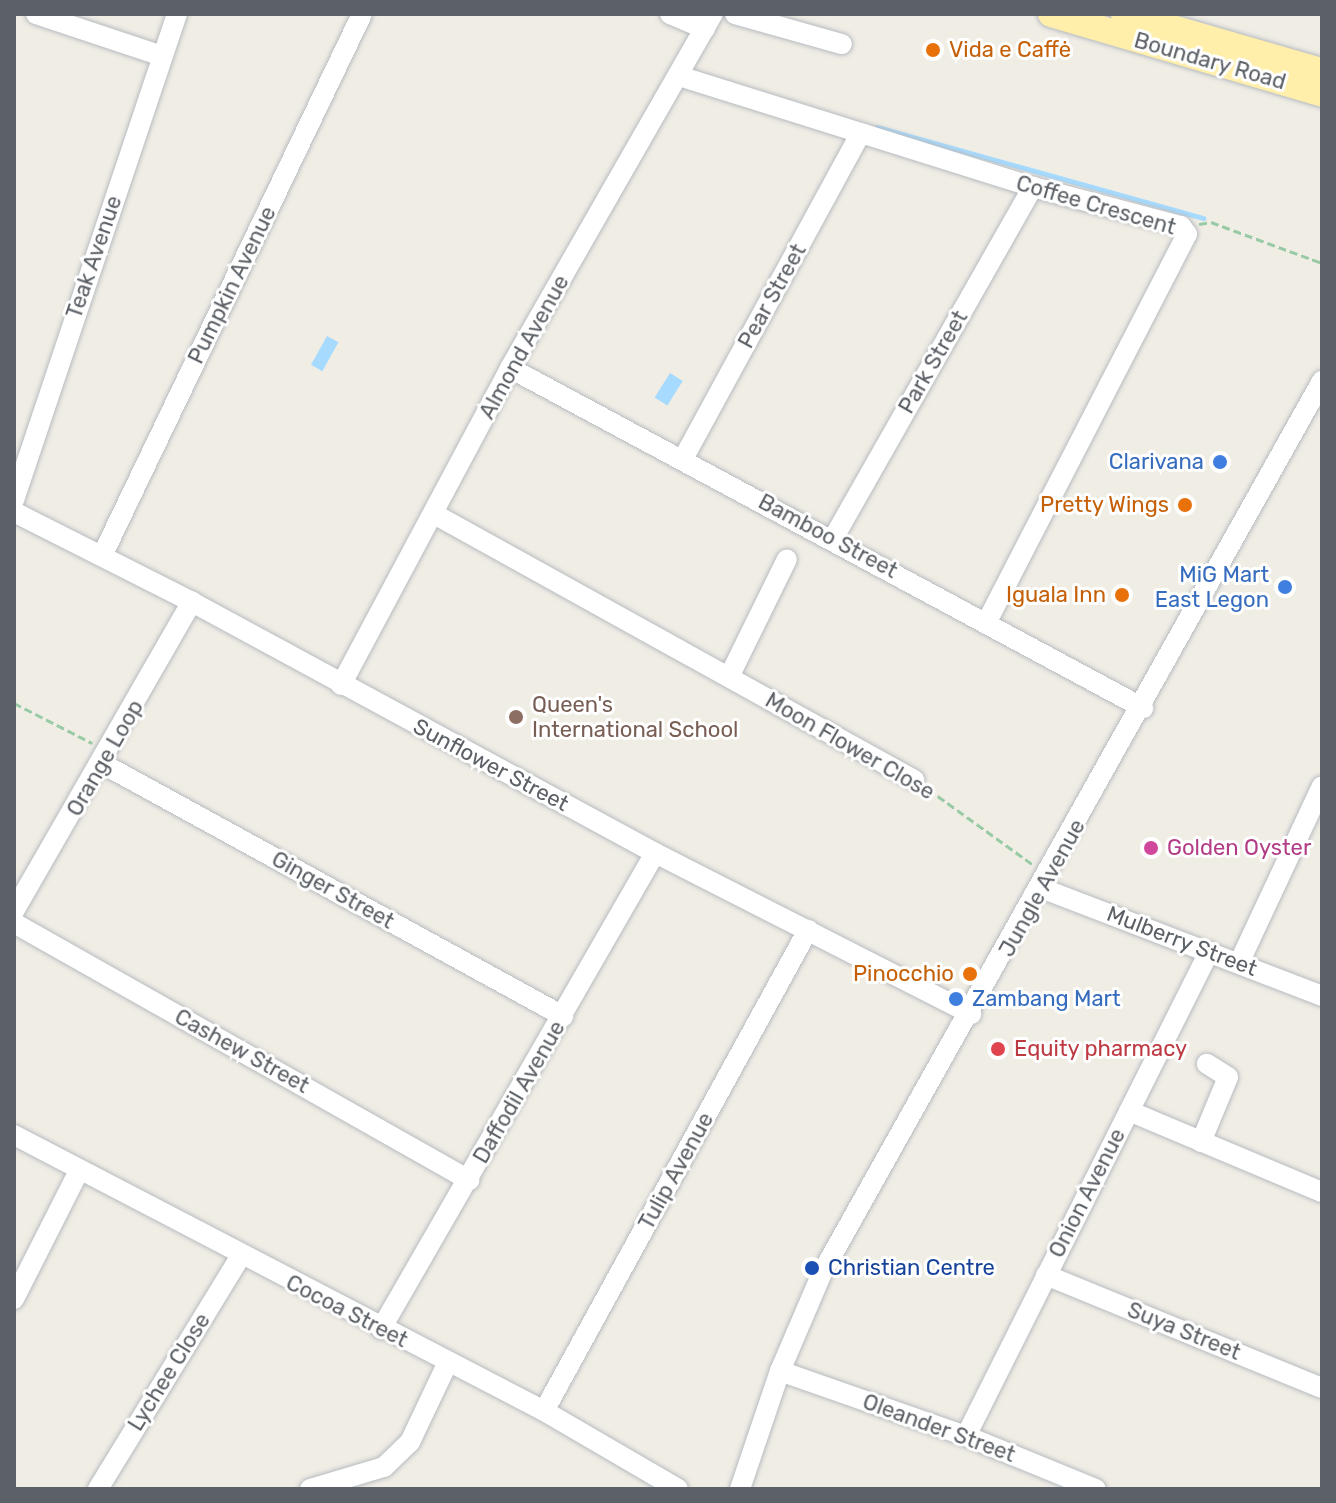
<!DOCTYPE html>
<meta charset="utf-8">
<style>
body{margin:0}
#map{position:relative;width:1336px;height:1503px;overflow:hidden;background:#f0ede5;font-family:Rubik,sans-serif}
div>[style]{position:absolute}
.water>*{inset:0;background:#a6dbff;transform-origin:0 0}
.stream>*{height:5px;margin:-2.5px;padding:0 2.5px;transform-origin:2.5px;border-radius:2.5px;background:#a6dbff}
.path>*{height:3px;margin-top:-1.5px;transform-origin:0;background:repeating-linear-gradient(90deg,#98cba5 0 8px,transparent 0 12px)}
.roads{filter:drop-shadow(0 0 2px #b7bbc0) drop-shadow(0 0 2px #b7bbc0)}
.minor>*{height:20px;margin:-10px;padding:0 10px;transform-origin:10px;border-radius:10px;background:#fff}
.major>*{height:26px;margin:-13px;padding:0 13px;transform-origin:13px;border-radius:13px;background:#ffefab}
.dots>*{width:22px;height:22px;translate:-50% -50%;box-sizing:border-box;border:4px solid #fff;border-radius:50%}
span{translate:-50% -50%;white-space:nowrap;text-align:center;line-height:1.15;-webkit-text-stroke:6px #fff;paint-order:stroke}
.food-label{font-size:22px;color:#c56008}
.left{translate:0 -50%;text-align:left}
.right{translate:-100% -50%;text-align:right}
.street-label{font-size:22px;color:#5c6167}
.shop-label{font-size:22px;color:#366cbe}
.education-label{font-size:22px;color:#785e54}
.hotel-label{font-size:22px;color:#b23c85}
.health-label{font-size:22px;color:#be3a42}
.transit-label{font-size:22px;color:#164399}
.frame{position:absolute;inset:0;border:16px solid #5c6167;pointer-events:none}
</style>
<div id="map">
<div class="water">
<div style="left:327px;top:336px;width:13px;height:33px;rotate:29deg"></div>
<div style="left:670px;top:373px;width:15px;height:29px;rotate:32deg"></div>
</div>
<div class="stream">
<div style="left:877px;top:127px;width:339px;rotate:15.6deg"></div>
</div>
<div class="path">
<div style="left:1199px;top:224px;width:12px;rotate:-9deg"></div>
<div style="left:1211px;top:222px;width:118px;rotate:20.3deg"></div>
<div style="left:14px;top:703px;width:88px;rotate:27.1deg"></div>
<div style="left:928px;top:789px;width:128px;rotate:35.8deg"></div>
</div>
<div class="roads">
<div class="minor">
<div style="left:36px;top:14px;width:133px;rotate:18.4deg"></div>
<div style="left:670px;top:14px;width:38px;rotate:23deg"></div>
<div style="left:735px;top:14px;width:111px;rotate:15.7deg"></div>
<div style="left:679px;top:76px;width:371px;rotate:17.4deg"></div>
<div style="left:1033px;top:187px;width:153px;rotate:14.8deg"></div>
<div style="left:1181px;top:226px;width:10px;rotate:53deg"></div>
<div style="left:1187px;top:234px;width:437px;rotate:117.3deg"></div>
<div style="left:510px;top:368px;width:719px;rotate:28.24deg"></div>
<div style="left:683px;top:459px;width:371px;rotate:-61.4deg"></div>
<div style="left:14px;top:500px;width:513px;rotate:-71.46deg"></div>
<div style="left:14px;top:512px;width:199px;rotate:26.8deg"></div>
<div style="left:192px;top:602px;width:527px;rotate:28.46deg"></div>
<div style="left:655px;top:853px;width:355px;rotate:27deg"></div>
<div style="left:434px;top:514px;width:549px;rotate:28.99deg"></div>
<div style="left:834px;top:537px;width:403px;rotate:-60.4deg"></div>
<div style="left:102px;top:556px;width:601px;rotate:-64.37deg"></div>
<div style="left:729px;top:677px;width:131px;rotate:-63.8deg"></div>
<div style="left:341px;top:685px;width:359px;rotate:-61.9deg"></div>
<div style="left:510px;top:368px;width:408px;rotate:-60.2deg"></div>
<div style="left:103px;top:764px;width:525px;rotate:28.72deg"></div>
<div style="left:1041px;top:888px;width:301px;rotate:21deg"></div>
<div style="left:14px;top:911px;width:357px;rotate:-60.1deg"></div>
<div style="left:14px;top:923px;width:523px;rotate:29.46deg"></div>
<div style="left:1239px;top:963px;width:195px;rotate:-64.9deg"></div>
<div style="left:1129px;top:1111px;width:209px;rotate:22.8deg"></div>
<div style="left:14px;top:1135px;width:598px;rotate:27.51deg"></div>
<div style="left:544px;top:1411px;width:155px;rotate:30.2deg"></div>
<div style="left:1201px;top:1142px;width:70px;rotate:-67.4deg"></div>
<div style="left:1228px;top:1077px;width:25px;rotate:-148deg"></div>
<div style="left:1046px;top:1275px;width:298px;rotate:22.3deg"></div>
<div style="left:14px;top:1299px;width:144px;rotate:-63.1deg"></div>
<div style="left:381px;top:1329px;width:549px;rotate:-60.07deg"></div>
<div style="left:780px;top:1371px;width:197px;rotate:19.3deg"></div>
<div style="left:966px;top:1436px;width:140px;rotate:22.2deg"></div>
<div style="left:544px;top:1411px;width:549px;rotate:-61.24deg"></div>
<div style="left:966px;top:1436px;width:542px;rotate:-63.34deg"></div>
<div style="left:98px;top:1489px;width:272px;rotate:-58.5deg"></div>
<div style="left:310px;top:1489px;width:77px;rotate:-16.6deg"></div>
<div style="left:384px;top:1467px;width:36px;rotate:-44deg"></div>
<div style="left:410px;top:1442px;width:89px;rotate:-64.6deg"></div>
<div style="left:740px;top:1489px;width:125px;rotate:-71.3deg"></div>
<div style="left:780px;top:1371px;width:107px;rotate:-66.8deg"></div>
<div style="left:822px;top:1273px;width:1023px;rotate:-60.73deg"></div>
</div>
<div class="major">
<div style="left:1051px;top:14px;width:283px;rotate:16.4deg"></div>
<div style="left:1124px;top:14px;width:206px;rotate:16.1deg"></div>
</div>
</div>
<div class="dots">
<div style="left:933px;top:50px;background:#e8710a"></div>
<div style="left:1220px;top:462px;background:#3f7fe0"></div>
<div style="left:1185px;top:505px;background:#e8710a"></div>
<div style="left:1285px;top:587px;background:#3f7fe0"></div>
<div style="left:1122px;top:595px;background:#e8710a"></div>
<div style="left:516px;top:717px;background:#8d6e63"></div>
<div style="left:1151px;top:848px;background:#d1479c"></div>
<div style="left:970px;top:974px;background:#e8710a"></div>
<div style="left:956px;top:999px;background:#3f7fe0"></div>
<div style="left:998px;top:1049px;background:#e0444e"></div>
<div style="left:812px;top:1268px;background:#1a4fb4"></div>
</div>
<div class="food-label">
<span class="left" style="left:949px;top:50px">Vida e Caffė</span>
<span class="right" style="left:1169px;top:505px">Pretty Wings</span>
<span class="right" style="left:1106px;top:595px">Iguala Inn</span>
<span class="right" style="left:954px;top:974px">Pinocchio</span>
</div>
<div class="street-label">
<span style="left:1210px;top:61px;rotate:16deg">Boundary Road</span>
<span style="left:1096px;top:205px;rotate:16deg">Coffee Crescent</span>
<span style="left:94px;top:257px;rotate:-71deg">Teak Avenue</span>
<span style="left:232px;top:285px;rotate:-64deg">Pumpkin Avenue</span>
<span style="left:772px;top:296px;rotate:-61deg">Pear Street</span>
<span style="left:524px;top:347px;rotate:-61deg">Almond Avenue</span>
<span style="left:933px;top:362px;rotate:-60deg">Park Street</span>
<span style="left:828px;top:536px;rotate:28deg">Bamboo Street</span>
<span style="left:850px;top:746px;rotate:30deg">Moon Flower Close</span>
<span style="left:105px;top:758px;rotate:-60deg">Orange Loop</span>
<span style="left:491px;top:765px;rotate:28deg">Sunflower Street</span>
<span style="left:1042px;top:888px;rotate:-61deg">Jungle Avenue</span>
<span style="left:333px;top:890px;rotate:29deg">Ginger Street</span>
<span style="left:1182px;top:941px;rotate:21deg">Mulberry Street</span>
<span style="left:242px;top:1051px;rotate:29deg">Cashew Street</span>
<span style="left:519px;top:1092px;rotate:-60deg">Daffodil Avenue</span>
<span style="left:676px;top:1171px;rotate:-61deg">Tulip Avenue</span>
<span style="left:1087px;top:1193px;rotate:-63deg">Onion Avenue</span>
<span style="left:347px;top:1311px;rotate:27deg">Cocoa Street</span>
<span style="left:1184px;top:1331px;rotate:22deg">Suya Street</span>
<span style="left:169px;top:1372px;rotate:-58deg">Lychee Close</span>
<span style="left:939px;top:1428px;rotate:20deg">Oleander Street</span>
</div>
<div class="shop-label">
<span class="right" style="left:1204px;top:462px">Clarivana</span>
<span class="right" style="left:1269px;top:587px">MiG Mart<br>East Legon</span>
<span class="left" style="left:972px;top:999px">Zambang Mart</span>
</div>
<div class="education-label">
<span class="left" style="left:532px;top:717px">Queen's<br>International School</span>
</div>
<div class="hotel-label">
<span class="left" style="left:1167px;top:848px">Golden Oyster</span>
</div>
<div class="health-label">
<span class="left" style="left:1014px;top:1049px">Equity pharmacy</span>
</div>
<div class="transit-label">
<span class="left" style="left:828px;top:1268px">Christian Centre</span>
</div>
<div class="frame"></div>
</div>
